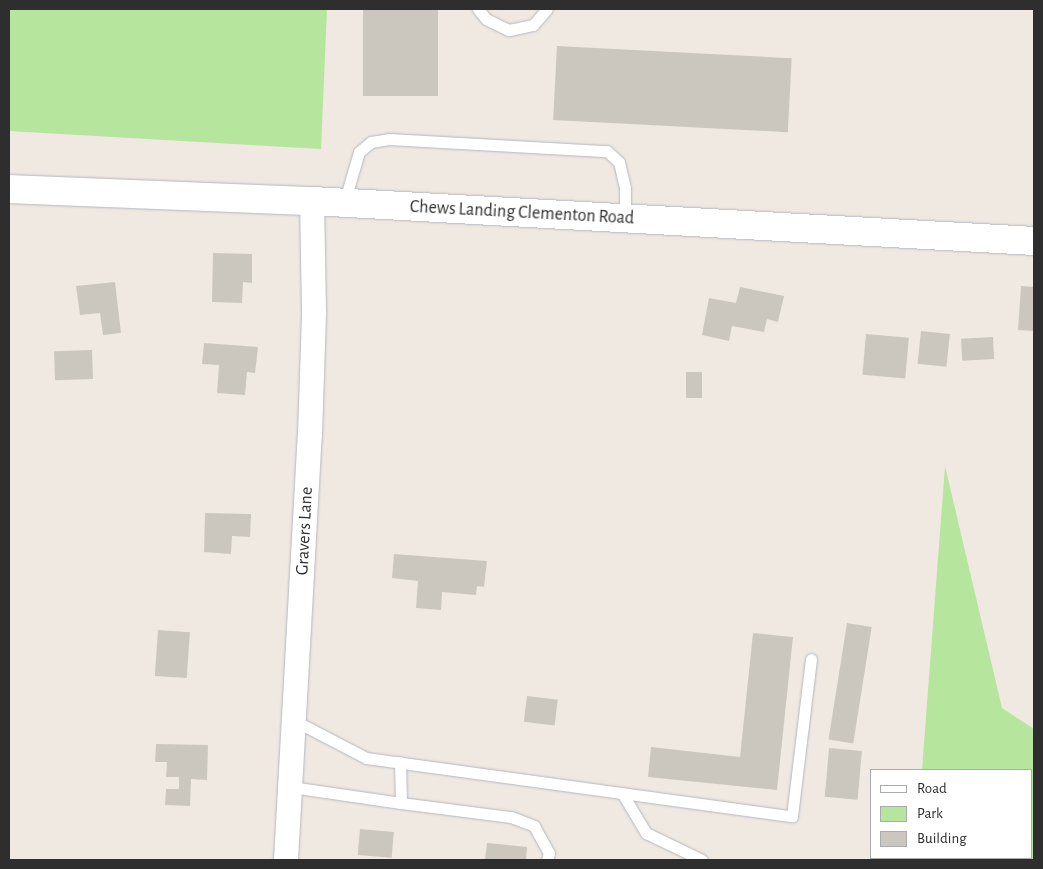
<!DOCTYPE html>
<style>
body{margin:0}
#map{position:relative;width:1043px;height:869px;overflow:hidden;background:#efe9e1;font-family:"Alegreya Sans",sans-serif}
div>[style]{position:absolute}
.green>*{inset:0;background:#b6e59e}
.building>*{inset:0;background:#cbc7bf;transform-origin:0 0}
.roads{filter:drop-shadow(0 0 1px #b4b7c1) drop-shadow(0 0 1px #b4b7c1)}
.service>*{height:11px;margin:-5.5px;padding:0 5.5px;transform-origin:5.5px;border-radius:5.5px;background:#fff}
.minor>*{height:24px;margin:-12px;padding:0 12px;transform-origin:12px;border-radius:12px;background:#fff}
.secondary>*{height:28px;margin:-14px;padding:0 14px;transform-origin:14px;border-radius:14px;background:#fff}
span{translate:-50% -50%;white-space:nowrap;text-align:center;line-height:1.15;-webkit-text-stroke:4px #fff;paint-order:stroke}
.street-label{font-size:18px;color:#2e2e2e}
.frame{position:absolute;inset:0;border:10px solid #2e2e2e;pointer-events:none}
.legend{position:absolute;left:870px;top:769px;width:162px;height:90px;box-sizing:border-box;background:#fff;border:1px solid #ababab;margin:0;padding:6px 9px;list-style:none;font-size:15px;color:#2e2e2e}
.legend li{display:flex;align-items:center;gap:10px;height:25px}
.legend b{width:25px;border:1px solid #ababab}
</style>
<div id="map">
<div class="green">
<div style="clip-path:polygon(9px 9px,327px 9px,321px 149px,9px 131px)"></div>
<div style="clip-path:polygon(945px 466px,1002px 708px,1034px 729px,1034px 860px,936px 860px,1032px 858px,1032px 770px,922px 770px)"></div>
</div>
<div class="building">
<div style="left:363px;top:9px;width:75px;height:87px"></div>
<div style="left:557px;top:46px;width:235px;height:74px;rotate:3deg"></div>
<div style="clip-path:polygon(213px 253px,252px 254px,252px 283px,243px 282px,242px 303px,212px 302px)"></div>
<div style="clip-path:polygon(115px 282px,121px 333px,103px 335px,100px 313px,80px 315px,76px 286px)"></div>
<div style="clip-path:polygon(1021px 286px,1034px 287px,1034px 331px,1018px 330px)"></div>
<div style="clip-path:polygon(740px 287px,784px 296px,778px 322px,767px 319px,764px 332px,732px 326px,729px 341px,702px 335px,709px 298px,736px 303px)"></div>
<div style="left:921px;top:331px;width:29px;height:33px;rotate:6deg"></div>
<div style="left:866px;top:334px;width:43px;height:41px;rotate:5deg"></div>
<div style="left:993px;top:337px;width:22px;height:32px;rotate:87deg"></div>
<div style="clip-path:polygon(204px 343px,258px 347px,255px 373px,247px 372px,245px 395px,217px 393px,219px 365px,202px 364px)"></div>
<div style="left:92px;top:350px;width:29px;height:38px;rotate:88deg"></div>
<div style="left:686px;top:372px;width:16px;height:26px"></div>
<div style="clip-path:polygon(205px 513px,251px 514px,250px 537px,232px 536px,231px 554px,204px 552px)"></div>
<div style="clip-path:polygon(394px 554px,487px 561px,484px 587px,477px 586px,476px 595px,442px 592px,441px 610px,416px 608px,418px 581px,392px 578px)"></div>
<div style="left:847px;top:623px;width:25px;height:118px;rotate:9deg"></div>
<div style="left:158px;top:630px;width:32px;height:46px;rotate:4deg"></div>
<div style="clip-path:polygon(753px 633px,793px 637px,777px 790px,648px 777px,651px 747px,740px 757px)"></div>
<div style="left:527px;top:696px;width:31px;height:26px;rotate:7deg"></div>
<div style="clip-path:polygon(156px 744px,208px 745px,207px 780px,191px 779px,190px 806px,165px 805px,166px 789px,179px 789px,179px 777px,166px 777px,167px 762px,155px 762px)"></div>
<div style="left:829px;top:748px;width:33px;height:49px;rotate:5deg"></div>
<div style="left:360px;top:829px;width:34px;height:26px;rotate:5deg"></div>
<div style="clip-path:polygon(487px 843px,527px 847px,526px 860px,485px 860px)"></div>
</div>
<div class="roads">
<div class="service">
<div style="left:478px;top:9px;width:13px;rotate:51deg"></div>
<div style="left:486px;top:19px;width:25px;rotate:26deg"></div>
<div style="left:509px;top:30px;width:25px;rotate:-12deg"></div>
<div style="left:533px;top:25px;width:21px;rotate:-49deg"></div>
<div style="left:344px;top:203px;width:53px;rotate:-73.6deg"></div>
<div style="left:359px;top:152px;width:16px;rotate:-40deg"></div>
<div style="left:371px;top:142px;width:18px;rotate:-9deg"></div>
<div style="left:389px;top:139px;width:218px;rotate:3.2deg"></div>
<div style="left:607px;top:151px;width:16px;rotate:43deg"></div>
<div style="left:619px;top:162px;width:27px;rotate:77deg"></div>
<div style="left:625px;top:188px;width:30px;rotate:90deg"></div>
<div style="left:295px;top:721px;width:80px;rotate:27.5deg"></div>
<div style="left:366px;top:758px;width:430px;rotate:7.8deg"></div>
<div style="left:792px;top:816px;width:158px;rotate:-83.1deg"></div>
<div style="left:291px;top:787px;width:111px;rotate:8.3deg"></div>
<div style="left:401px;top:803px;width:41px;rotate:-91.4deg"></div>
<div style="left:622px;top:793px;width:47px;rotate:59deg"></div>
<div style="left:646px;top:833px;width:62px;rotate:25.7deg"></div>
<div style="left:401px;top:803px;width:111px;rotate:7.3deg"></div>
<div style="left:511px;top:817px;width:25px;rotate:21deg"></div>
<div style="left:534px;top:826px;width:31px;rotate:61deg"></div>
<div style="left:549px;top:853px;width:7px;rotate:106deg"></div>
</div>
<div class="minor">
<div style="left:286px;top:860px;width:426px;rotate:-86.8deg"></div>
<div style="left:310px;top:435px;width:123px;rotate:-88.1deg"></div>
<div style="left:314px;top:312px;width:111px;rotate:-91deg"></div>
</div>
<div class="secondary">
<div style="left:9px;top:189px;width:303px;rotate:2.3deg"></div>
<div style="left:312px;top:201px;width:723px;rotate:3.17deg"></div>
</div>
</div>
<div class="street-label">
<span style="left:522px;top:213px;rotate:3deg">Chews Landing Clementon Road</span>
<span style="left:305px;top:531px;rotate:-87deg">Gravers Lane</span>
</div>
<div class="frame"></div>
<ul class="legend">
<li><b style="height:6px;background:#fff"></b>Road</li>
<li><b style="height:14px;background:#b6e59e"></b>Park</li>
<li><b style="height:14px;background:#cbc7bf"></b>Building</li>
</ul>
</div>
